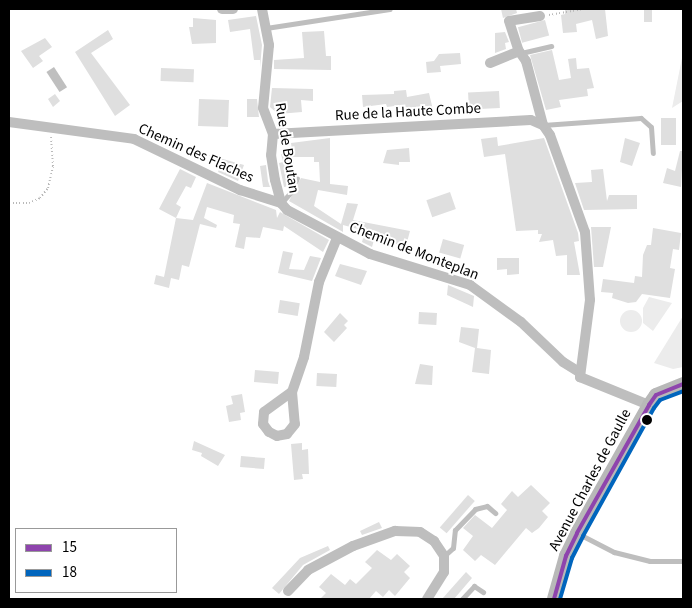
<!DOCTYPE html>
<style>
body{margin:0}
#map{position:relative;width:692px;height:608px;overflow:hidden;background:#fff;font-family:"Source Sans 3",sans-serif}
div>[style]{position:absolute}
.green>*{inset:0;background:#ececec}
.round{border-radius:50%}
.water>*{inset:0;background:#bfbfbf;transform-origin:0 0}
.building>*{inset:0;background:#dfdfdf;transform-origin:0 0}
.path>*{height:2px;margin-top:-1px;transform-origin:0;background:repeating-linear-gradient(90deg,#b9b9b9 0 1px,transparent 0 3.5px)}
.lane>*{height:5px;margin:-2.5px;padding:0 2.5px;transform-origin:2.5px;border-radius:2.5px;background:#bebebe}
.street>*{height:10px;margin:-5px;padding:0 5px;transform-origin:5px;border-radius:5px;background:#bebebe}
.secondary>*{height:14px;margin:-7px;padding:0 7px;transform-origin:7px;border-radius:7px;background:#b8b8b8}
.bus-1>*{height:4px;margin:-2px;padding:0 2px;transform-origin:2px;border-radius:2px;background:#8e44ad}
.bus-2>*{height:4px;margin:-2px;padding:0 2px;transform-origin:2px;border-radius:2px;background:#0065bd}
.dots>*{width:14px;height:14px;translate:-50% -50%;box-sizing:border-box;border:2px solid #fff;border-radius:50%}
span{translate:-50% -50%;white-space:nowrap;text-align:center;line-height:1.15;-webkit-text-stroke:4px #fff;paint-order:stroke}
.street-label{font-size:15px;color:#000}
.frame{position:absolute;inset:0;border:10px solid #000;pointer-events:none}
.legend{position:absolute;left:15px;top:528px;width:162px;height:65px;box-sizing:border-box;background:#fff;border:1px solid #999;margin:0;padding:6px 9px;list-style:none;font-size:15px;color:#000}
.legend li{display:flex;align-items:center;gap:10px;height:25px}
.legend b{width:25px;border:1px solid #999}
</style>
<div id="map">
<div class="green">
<div style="clip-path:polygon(683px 53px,683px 101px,672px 108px)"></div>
<div style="clip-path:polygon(649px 297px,672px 303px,653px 331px,643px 323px,643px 308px)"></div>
<div class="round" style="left:620px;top:310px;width:22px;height:22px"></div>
<div style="clip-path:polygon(683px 316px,683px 367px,673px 369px,654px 363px)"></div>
</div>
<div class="water">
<div style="left:54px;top:67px;width:24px;height:9px;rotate:57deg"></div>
</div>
<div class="building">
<div style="clip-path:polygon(501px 9px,516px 9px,517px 13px,503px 18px)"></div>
<div style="clip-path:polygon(565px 9px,605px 9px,608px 36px,596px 39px,592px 20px,576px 24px,577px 32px,563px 33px,561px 15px,565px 14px)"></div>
<div style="left:644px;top:9px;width:8px;height:13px"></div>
<div style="clip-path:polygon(256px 16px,262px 45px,260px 68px,260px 60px,254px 60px,250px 29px,230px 32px,228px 20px)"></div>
<div style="clip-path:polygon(193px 18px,216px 20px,216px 43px,192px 44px,189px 27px,193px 27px)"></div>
<div style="left:545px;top:20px;width:16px;height:28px;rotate:75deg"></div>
<div style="clip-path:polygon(108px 30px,113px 39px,91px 53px,130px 105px,115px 116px,75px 52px)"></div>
<div style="clip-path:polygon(324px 31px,326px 56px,331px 56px,331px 70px,274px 69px,274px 60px,304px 58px,302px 32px)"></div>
<div style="clip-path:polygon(505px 32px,509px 42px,505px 43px,506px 49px,495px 53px,495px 33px)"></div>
<div style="clip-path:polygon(45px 38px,52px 47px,39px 56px,43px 61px,33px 68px,21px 51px)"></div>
<div style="clip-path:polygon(552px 50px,559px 80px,571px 78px,568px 59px,576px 58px,577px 69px,589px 68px,594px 88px,587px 89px,588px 96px,559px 100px,561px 107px,546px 110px,530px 55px)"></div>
<div style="clip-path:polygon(460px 53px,461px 64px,440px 66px,441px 72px,427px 73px,426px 62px,434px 61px,439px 54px)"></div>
<div style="left:161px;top:68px;width:33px;height:13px;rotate:2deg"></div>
<div style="clip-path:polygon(272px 88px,313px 89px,313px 101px,301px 100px,302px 112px,278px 114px,270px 107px)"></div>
<div style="clip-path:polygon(406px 90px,407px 97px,429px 93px,433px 110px,424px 112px,423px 106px,410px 109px,402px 105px,387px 107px,386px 104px,363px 107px,362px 95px,394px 94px,394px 91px)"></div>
<div style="left:499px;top:91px;width:17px;height:31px;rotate:87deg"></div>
<div style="clip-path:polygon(55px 94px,60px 101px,53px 107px,48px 99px)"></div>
<div style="left:199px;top:99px;width:30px;height:27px;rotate:2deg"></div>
<div style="clip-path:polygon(247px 99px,257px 99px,259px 117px,247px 117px)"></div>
<div style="left:661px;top:118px;width:15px;height:27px"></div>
<div style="clip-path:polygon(497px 137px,498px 146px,544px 138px,578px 233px,579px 241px,574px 242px,580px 275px,567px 275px,567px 255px,556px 256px,553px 240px,539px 242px,542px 234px,538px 234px,538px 230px,516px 231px,505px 154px,484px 157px,481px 139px)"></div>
<div style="clip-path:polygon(330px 138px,330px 184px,348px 186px,347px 195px,318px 190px,314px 206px,341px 224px,347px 203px,358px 204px,353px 220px,410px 231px,406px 246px,374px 240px,372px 247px,362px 242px,365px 231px,343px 225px,343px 232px,289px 201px,301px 178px,320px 182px,319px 162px,314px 162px,314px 157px,293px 157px,291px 143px)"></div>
<div style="clip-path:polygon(625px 138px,640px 143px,632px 166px,620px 162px)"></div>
<div style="clip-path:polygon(409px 148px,410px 162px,399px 162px,399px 165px,383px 163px,387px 150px)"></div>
<div style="clip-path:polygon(680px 151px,683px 151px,681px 187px,663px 183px,667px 168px,675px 171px)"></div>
<div style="clip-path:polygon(292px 153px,294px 166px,290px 175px,293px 176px,289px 186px,284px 187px,279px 163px,283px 162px,281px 154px)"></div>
<div style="clip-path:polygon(209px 155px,244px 165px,238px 181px,218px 172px,220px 167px)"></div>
<div style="clip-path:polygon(266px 165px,268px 181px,270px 187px,263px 187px,260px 166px)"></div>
<div style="clip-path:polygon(180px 169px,196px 177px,191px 188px,186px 186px,176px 204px,181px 207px,176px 218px,159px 209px)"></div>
<div style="clip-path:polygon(603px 169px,607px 201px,609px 195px,637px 195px,637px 209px,584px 210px,575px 183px,592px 182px,591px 170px)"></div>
<div style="clip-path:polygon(207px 183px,276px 210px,277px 218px,280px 212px,329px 240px,323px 252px,284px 226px,283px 231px,263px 227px,260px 238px,246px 237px,244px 249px,235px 247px,240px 224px,233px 223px,234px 215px,207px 207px,204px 218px,217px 225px,216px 228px,200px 224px,189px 267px,182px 265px,179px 280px,171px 278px,169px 288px,154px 284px,156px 275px,164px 277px,176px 218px,193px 220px)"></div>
<div style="left:450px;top:192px;width:18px;height:25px;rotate:71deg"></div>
<div style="clip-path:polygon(591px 227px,611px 227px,603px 267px,594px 267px)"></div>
<div style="clip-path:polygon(653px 228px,681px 233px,679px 250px,673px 249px,670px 268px,675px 269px,670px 298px,642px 294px,636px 302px,628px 303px,612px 298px,613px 293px,601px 292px,603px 279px,634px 283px,635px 276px,642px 277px,643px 255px,647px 245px,651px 245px)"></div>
<div style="left:443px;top:239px;width:22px;height:14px;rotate:16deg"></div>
<div style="clip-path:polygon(283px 251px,293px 253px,289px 269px,304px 270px,310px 256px,321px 258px,312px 281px,278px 273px)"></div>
<div style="clip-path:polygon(497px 258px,519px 258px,519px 274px,507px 275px,507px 269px,497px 270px)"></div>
<div style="clip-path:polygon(340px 264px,367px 271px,361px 285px,335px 276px)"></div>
<div style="clip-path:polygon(448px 285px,474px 296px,473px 307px,447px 295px)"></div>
<div style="left:280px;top:300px;width:20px;height:13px;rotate:9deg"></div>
<div style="left:419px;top:312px;width:18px;height:12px;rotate:3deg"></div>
<div style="clip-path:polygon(340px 313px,348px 321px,344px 325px,347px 328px,334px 342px,324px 332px)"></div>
<div style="clip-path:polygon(461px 327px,479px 329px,477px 348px,491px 350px,489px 374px,472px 372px,475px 348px,459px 342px)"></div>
<div style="clip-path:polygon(420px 364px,433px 366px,432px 385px,415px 384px)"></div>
<div style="left:255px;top:370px;width:24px;height:12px;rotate:5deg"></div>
<div style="left:317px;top:373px;width:20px;height:13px;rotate:3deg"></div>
<div style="clip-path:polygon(242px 394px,245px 412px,240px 413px,241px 420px,229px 422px,226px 406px,233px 404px,231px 396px)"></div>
<div style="clip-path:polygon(194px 441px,225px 455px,218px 466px,201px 456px,202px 453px,192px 450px)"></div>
<div style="clip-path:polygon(302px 443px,302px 450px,308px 449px,309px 474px,302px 474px,303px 479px,294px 480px,291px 444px)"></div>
<div style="left:241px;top:456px;width:24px;height:11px;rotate:5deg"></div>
<div style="clip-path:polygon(531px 485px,550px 503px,542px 511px,548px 517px,539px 528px,532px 533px,526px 528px,495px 565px,481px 555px,475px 561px,463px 550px,473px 536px,463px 528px,475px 515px,492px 528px,507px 510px,501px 504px,512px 491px,518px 497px)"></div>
<div style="left:468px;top:495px;width:9px;height:43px;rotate:41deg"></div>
<div style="clip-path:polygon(379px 522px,382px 528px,362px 535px,360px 531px)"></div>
<div style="clip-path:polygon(328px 546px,330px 550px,303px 565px,279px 594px,272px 588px,300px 558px)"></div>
<div style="clip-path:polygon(377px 550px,391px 560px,397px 554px,410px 566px,404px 572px,410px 578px,395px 596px,389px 590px,383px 597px,376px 591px,369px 599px,320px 599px,326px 593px,319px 587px,331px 574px,345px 585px,350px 579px,356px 584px,372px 568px,365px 562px)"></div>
<div style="clip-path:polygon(466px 572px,472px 578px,454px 599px,442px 599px)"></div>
</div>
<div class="path">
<div style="left:549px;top:15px;width:35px;rotate:-10deg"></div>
<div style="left:9px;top:203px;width:20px"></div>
<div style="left:29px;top:203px;width:12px;rotate:-24deg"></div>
<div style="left:40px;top:198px;width:13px;rotate:-51deg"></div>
<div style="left:48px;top:188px;width:23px;rotate:-77deg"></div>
<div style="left:53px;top:166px;width:29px;rotate:-94deg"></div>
</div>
<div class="lane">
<div style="left:266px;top:28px;width:125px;rotate:-8.7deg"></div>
<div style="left:521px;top:53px;width:31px;rotate:-13deg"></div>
<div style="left:543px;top:125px;width:98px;rotate:-4.1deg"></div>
<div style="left:641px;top:118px;width:13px;rotate:42deg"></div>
<div style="left:651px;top:127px;width:26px;rotate:86deg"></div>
<div style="left:282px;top:202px;width:13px;rotate:-48deg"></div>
<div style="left:291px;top:192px;width:15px;rotate:-67deg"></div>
<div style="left:577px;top:533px;width:42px;rotate:27.2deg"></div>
<div style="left:614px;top:552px;width:37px;rotate:14deg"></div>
<div style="left:650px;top:561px;width:33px"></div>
<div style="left:444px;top:556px;width:12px;rotate:-42deg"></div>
<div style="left:453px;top:548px;width:18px;rotate:-84deg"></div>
<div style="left:455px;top:530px;width:29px;rotate:-46deg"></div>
<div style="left:475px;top:509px;width:12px;rotate:-14deg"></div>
<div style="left:487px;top:506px;width:11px;rotate:41deg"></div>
<div style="left:462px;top:599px;width:18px;rotate:-47deg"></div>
<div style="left:474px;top:586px;width:11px;rotate:34deg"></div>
</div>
<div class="street">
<div style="left:222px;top:9px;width:11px"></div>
<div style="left:262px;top:9px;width:37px;rotate:79deg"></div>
<div style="left:269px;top:45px;width:63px;rotate:95.4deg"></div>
<div style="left:263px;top:108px;width:28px;rotate:69deg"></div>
<div style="left:273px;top:134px;width:21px;rotate:95deg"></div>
<div style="left:271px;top:155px;width:25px;rotate:81deg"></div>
<div style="left:275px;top:180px;width:24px;rotate:75deg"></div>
<div style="left:281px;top:203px;width:9px;rotate:49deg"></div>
<div style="left:287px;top:210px;width:94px;rotate:27.9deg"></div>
<div style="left:370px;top:254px;width:105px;rotate:17.2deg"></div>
<div style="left:470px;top:285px;width:63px;rotate:36deg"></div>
<div style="left:521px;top:322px;width:58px;rotate:43.6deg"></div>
<div style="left:563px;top:362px;width:19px;rotate:32deg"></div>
<div style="left:540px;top:16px;width:31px;rotate:171deg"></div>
<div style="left:509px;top:21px;width:32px;rotate:72deg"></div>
<div style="left:519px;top:51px;width:12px;rotate:55deg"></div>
<div style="left:526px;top:61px;width:66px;rotate:75.1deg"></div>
<div style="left:543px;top:125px;width:12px;rotate:55deg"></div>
<div style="left:550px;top:135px;width:103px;rotate:70.2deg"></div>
<div style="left:585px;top:232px;width:68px;rotate:85.8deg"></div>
<div style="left:590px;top:300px;width:78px;rotate:97.4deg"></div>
<div style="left:580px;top:377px;width:74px;rotate:22.1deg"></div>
<div style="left:490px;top:63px;width:31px;rotate:-22deg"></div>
<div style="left:9px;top:122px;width:126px;rotate:7.7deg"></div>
<div style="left:134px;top:139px;width:118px;rotate:25.7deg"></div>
<div style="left:240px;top:190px;width:43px;rotate:17.6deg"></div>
<div style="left:273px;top:134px;width:258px;rotate:-3.1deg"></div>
<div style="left:531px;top:120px;width:13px;rotate:23deg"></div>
<div style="left:292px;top:392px;width:32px;rotate:85deg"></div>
<div style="left:295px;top:424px;width:13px;rotate:129deg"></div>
<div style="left:287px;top:434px;width:10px;rotate:169deg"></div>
<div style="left:277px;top:436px;width:9px;rotate:-153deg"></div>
<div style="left:269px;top:432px;width:10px;rotate:-127deg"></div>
<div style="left:263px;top:424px;width:12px;rotate:-85deg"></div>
<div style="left:264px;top:412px;width:34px;rotate:-36deg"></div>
<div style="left:292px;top:392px;width:37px;rotate:-71deg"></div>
<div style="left:304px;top:357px;width:76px;rotate:-78.7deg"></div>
<div style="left:319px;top:282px;width:48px;rotate:-67.8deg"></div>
<div style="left:288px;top:591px;width:29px;rotate:-46deg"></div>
<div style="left:308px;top:570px;width:51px;rotate:-28.1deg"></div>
<div style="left:353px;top:546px;width:45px;rotate:-19.7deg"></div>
<div style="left:395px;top:531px;width:25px;rotate:2deg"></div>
<div style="left:420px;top:532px;width:17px;rotate:33deg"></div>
<div style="left:434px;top:541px;width:18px;rotate:56deg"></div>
<div style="left:444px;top:556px;width:16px;rotate:90deg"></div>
<div style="left:444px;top:572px;width:32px;rotate:122deg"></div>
</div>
<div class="secondary">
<div style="left:554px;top:599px;width:45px;rotate:-74.4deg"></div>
<div style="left:566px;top:556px;width:25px;rotate:-64deg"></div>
<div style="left:577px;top:533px;width:147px;rotate:-60.6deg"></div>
<div style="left:649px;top:405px;width:12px;rotate:-55deg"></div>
<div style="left:656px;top:395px;width:29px;rotate:-22deg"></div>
</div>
<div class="bus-1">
<div style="left:554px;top:599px;width:45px;rotate:-74.4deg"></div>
<div style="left:566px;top:556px;width:25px;rotate:-64deg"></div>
<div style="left:577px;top:533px;width:147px;rotate:-60.6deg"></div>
<div style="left:649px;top:405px;width:12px;rotate:-55deg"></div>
<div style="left:656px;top:395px;width:29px;rotate:-22deg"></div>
</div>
<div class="bus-2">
<div style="left:560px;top:599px;width:43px;rotate:-73.7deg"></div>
<div style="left:572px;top:558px;width:25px;rotate:-63deg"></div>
<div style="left:583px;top:536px;width:146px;rotate:-61deg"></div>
<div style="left:654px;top:408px;width:10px;rotate:-53deg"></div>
<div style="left:660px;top:400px;width:25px;rotate:-21deg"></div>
</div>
<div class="dots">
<div style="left:647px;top:420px;background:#000"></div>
</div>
<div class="street-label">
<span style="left:408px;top:112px;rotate:-3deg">Rue de la Haute Combe</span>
<span style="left:287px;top:148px;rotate:81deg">Rue de Boutan</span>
<span style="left:196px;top:153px;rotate:24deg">Chemin des Flaches</span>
<span style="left:414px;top:251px;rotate:21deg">Chemin de Monteplan</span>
<span style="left:590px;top:480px;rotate:-62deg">Avenue Charles de Gaulle</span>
</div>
<div class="frame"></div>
<ul class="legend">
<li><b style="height:6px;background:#8e44ad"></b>15</li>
<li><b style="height:6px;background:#0065bd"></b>18</li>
</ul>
</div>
